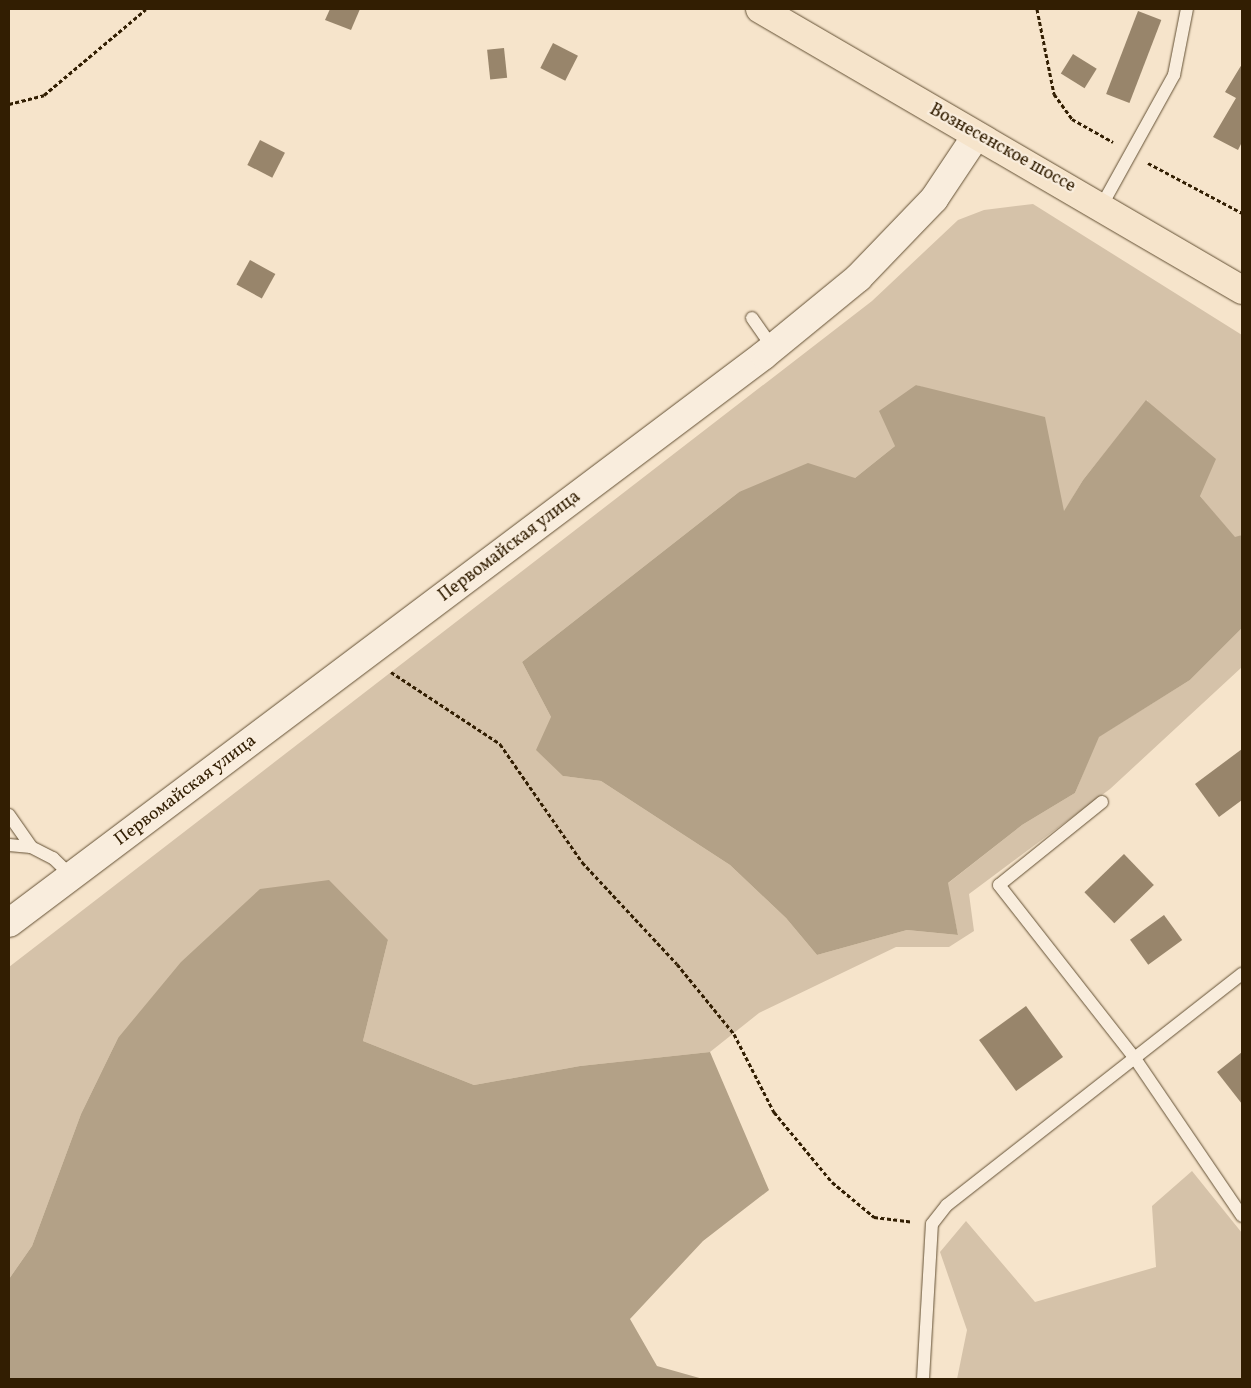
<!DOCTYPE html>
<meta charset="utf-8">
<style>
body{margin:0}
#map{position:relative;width:1251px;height:1388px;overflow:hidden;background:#f6e4cb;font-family:Vollkorn,serif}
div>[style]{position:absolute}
.green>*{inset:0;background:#d5c2a9}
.water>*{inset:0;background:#b3a187}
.building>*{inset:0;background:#98856b;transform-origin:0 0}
.path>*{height:3px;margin-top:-1.5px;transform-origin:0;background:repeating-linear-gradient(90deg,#321e02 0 4px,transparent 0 6.5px)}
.roads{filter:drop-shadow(0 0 1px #635034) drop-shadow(0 0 1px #635034)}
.service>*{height:12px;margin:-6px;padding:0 6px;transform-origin:6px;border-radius:6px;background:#f9eddd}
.tertiary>*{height:28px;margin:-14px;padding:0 14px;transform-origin:14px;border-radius:14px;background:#f9eddd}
.primary>*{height:28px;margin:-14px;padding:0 14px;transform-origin:14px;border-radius:14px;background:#f6e4cb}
span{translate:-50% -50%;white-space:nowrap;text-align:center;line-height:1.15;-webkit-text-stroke:4.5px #f9eddd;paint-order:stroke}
.street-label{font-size:18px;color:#321e02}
.frame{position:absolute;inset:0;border:10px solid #321e02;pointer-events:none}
</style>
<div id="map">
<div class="green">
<div style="clip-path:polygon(1033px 204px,1242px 335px,1242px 535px,1235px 538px,1200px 496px,1147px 400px,1083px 480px,1064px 512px,973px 403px,916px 385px,895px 446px,855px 478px,739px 492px,522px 662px,551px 717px,563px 776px,601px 781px,730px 865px,786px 918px,817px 955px,907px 930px,958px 935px,947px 884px,1022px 825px,1075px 793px,1098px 737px,1190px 680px,1242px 628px,1242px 667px,1110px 789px,969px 894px,974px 931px,949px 947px,896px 947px,759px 1013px,710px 1052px,580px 1066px,474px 1085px,363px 1041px,388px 940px,118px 1038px,81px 1114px,32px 1246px,9px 1279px,9px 967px,872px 301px,958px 220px,984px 210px)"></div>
<div style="clip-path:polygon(1192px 1171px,1242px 1233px,1242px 1379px,957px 1379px,967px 1330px,940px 1252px,966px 1221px,1035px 1302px,1156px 1267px,1152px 1206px)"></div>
</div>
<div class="water">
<div style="clip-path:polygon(916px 385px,1045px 417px,1064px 511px,1083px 480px,1146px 400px,1216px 459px,1200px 496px,1235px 537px,1242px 535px,1242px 628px,1190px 680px,1099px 737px,1075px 793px,1022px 825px,948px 883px,958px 935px,907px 930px,817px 955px,786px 918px,730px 865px,601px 781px,563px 776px,536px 750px,551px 717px,522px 662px,739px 492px,808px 463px,855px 478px,895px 446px,879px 411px)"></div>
<div style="clip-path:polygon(329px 880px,388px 940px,363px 1041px,474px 1085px,580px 1066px,710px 1052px,769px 1190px,703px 1241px,630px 1319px,657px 1366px,703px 1379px,9px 1379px,9px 1279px,32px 1246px,81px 1114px,118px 1038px,181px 962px,260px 889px)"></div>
</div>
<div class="building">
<div style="clip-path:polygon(330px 9px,360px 9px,351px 30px,325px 20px)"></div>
<div style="left:1138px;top:11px;width:25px;height:89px;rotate:21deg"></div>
<div style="left:553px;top:43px;width:28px;height:28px;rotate:27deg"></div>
<div style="left:504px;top:48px;width:30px;height:17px;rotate:84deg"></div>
<div style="left:1073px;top:54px;width:28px;height:23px;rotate:32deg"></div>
<div style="clip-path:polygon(1242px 64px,1242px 142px,1238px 150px,1213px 137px,1236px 98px,1225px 92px)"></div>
<div style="left:260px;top:140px;width:28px;height:28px;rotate:27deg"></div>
<div style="left:250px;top:260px;width:29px;height:28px;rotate:29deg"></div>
<div style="clip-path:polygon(1242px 749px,1242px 800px,1219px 817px,1195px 784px)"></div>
<div style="left:1124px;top:854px;width:43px;height:55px;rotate:46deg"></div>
<div style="left:1164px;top:915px;width:31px;height:42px;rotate:54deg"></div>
<div style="left:1026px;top:1006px;width:63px;height:58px;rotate:54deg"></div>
<div style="clip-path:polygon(1242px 1052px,1242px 1104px,1217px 1072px)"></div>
</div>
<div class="path">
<div style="left:1037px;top:9px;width:87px;rotate:78.7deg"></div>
<div style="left:1054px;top:94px;width:31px;rotate:54deg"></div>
<div style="left:1072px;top:119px;width:47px;rotate:29.3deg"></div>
<div style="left:9px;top:104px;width:36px;rotate:-14deg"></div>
<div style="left:44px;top:95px;width:133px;rotate:-40.1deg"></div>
<div style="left:1148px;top:163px;width:106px;rotate:28deg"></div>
<div style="left:391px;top:672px;width:131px;rotate:33.4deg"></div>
<div style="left:500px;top:744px;width:144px;rotate:55.2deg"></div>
<div style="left:582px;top:862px;width:139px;rotate:47deg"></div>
<div style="left:677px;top:964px;width:90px;rotate:50.8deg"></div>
<div style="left:734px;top:1034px;width:88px;rotate:62.9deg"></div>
<div style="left:774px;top:1112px;width:91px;rotate:50.4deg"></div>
<div style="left:832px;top:1182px;width:55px;rotate:39.8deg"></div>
<div style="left:874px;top:1217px;width:39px;rotate:7deg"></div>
</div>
<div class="roads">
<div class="service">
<div style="left:1102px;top:205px;width:149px;rotate:-61deg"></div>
<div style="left:1174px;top:75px;width:67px;rotate:-78.9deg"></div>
<div style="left:752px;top:318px;width:37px;rotate:55deg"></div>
<div style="left:1102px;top:802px;width:132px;rotate:141.1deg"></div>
<div style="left:999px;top:885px;width:219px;rotate:51.9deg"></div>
<div style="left:1134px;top:1057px;width:192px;rotate:55.8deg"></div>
<div style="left:9px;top:815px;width:39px;rotate:55deg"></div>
<div style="left:9px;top:845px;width:22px;rotate:5deg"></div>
<div style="left:31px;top:847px;width:25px;rotate:27deg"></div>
<div style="left:53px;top:858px;width:28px;rotate:44deg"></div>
<div style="left:923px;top:1379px;width:155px;rotate:-86.7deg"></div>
<div style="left:932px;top:1224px;width:24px;rotate:-52deg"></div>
<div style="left:947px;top:1205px;width:375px;rotate:-38.1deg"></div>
</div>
<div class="tertiary">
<div style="left:9px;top:923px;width:945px;rotate:-36.95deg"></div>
<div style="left:764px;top:355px;width:122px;rotate:-39.3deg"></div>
<div style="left:858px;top:278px;width:110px;rotate:-46.1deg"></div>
<div style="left:934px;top:199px;width:76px;rotate:-56.3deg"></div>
</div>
<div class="primary">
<div style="left:760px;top:9px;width:558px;rotate:30.24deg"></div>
</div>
</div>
<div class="street-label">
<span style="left:1002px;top:149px;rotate:29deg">Вознесенское шоссе</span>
<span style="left:510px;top:547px;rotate:-37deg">Первомайская улица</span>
<span style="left:186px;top:791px;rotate:-37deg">Первомайская улица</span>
</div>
<div class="frame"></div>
</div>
